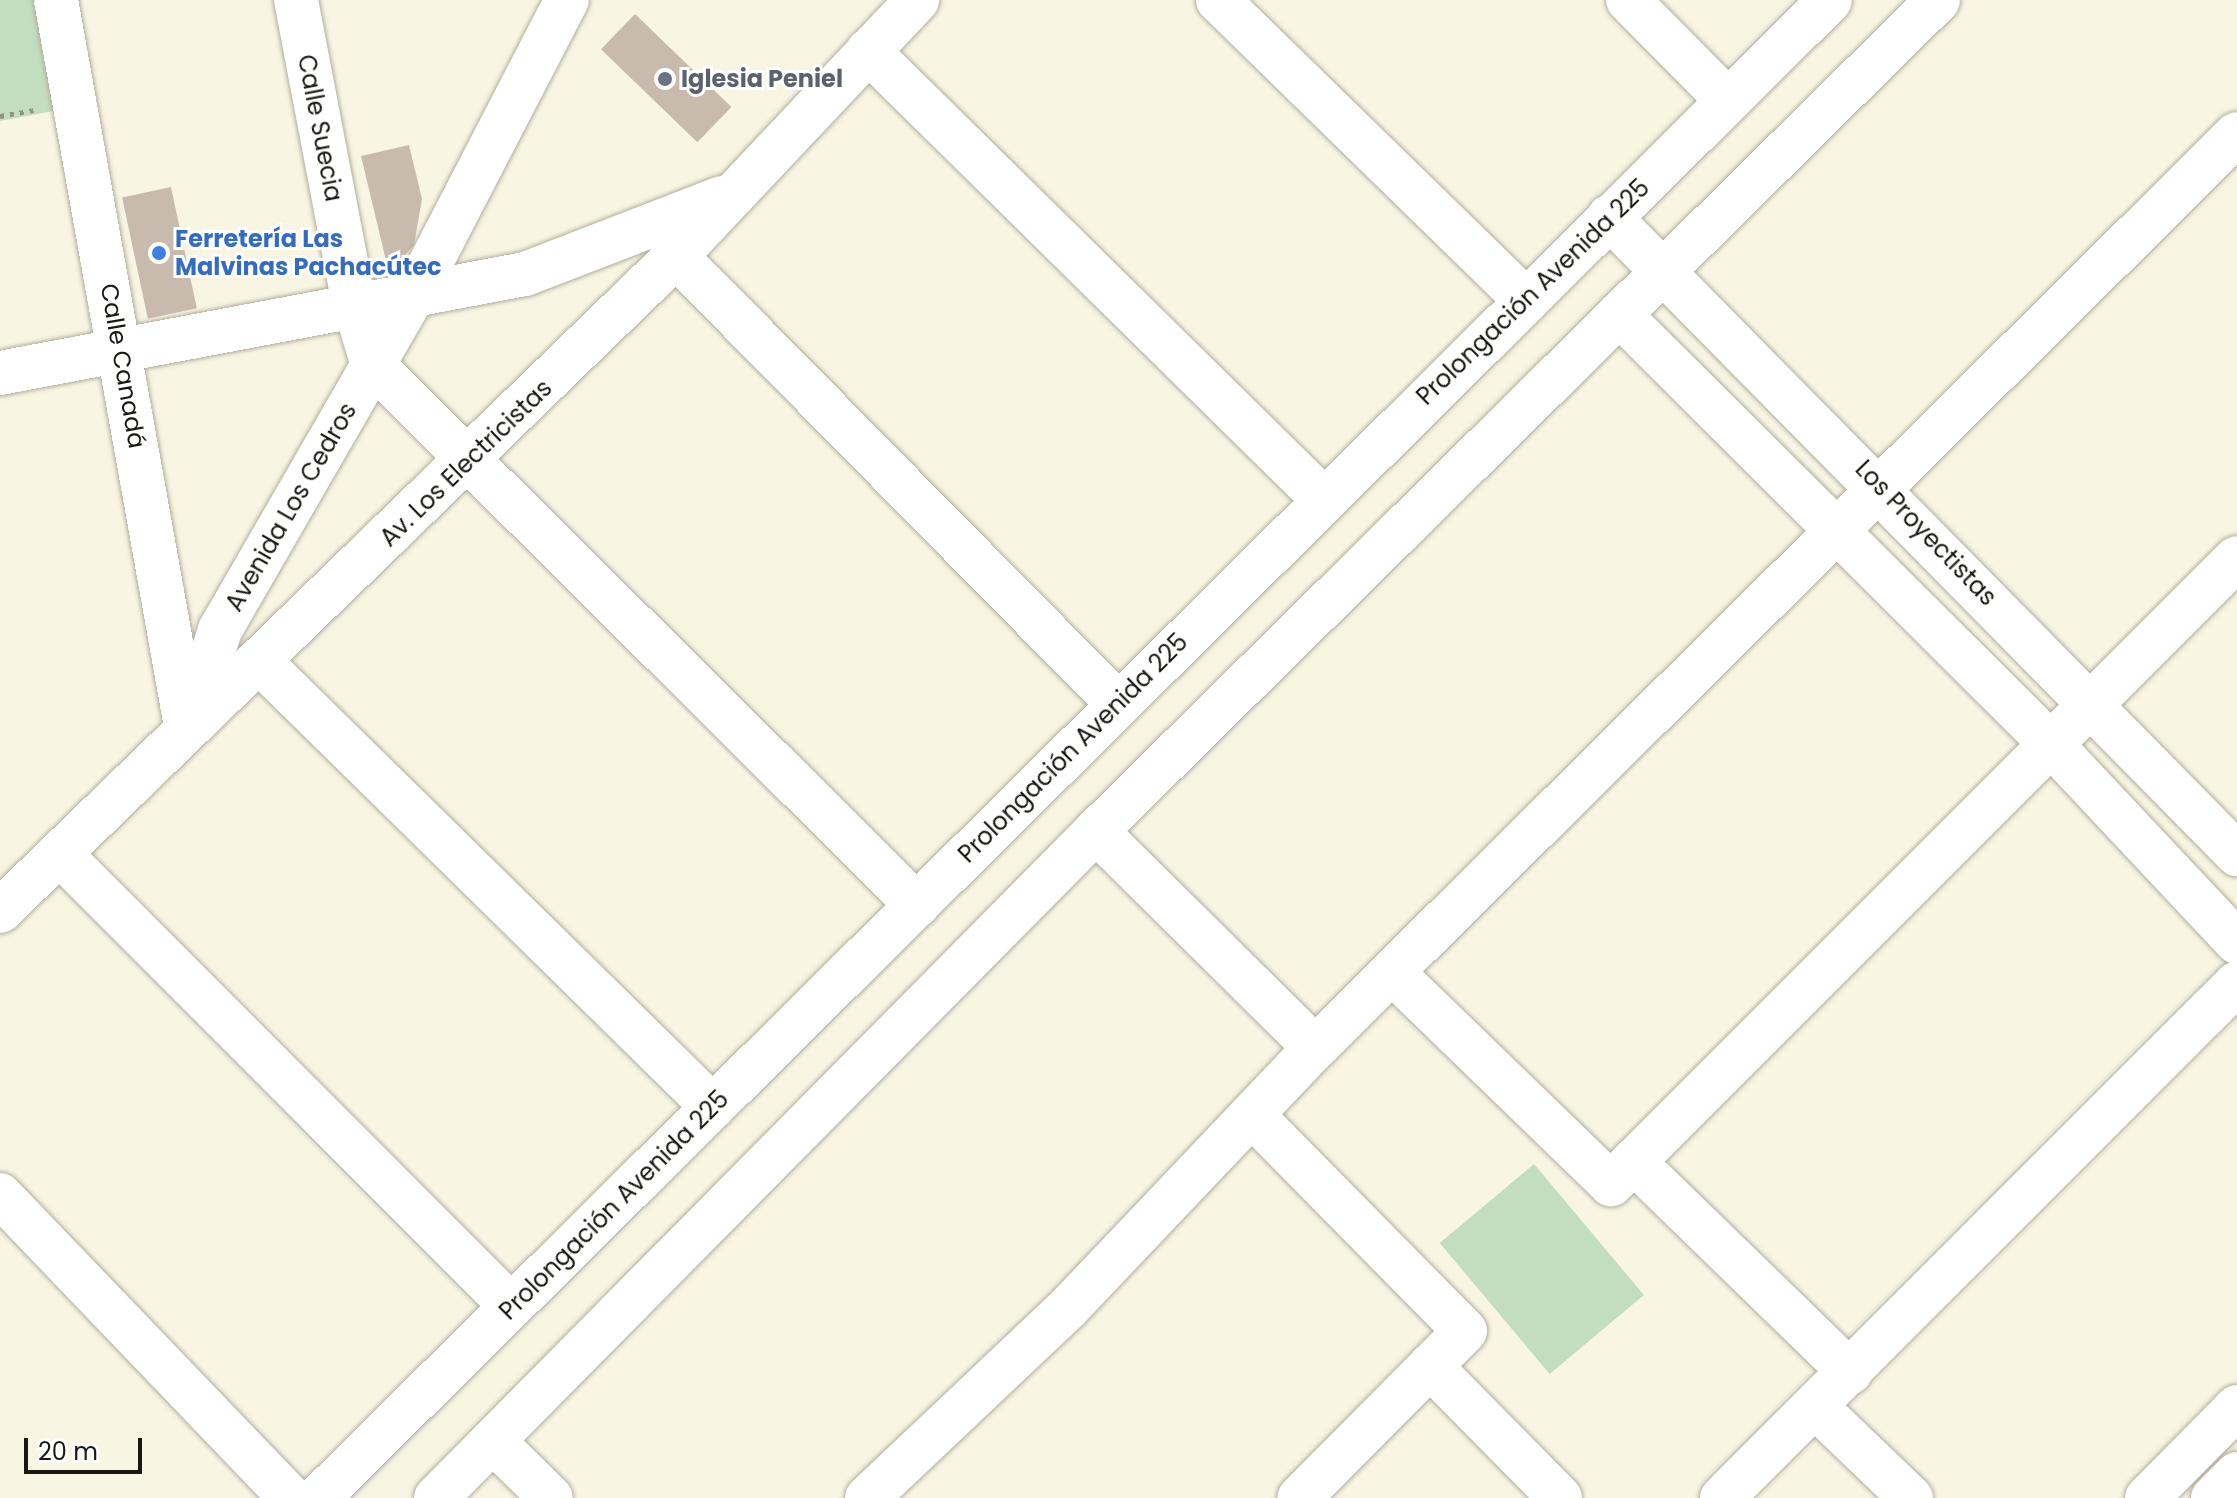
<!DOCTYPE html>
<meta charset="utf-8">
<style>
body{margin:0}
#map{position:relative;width:2237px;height:1498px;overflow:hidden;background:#f9f5e3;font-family:Poppins,sans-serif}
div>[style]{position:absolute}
.green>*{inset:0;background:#c2debf;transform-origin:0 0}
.building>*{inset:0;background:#c8bbad;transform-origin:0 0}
.path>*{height:5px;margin-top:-2.5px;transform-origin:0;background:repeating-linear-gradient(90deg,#959285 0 4px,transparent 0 10px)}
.roads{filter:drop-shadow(0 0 2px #b2ae9d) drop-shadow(0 0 2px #b2ae9d)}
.minor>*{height:44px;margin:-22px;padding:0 22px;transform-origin:22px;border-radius:22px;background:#fff}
.major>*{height:44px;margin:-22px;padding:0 22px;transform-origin:22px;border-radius:22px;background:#fff}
.dots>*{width:22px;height:22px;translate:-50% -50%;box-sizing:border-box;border:4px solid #fff;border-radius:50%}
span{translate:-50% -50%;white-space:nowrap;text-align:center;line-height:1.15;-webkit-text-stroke:6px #fff;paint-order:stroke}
.worship-label{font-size:24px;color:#5b616d;font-weight:700}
.left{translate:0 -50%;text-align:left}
.street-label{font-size:24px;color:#181711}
.shop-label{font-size:24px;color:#366cbe;font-weight:700}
.scale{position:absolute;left:24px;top:1438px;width:118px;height:36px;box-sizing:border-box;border:4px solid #181711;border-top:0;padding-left:10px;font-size:24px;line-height:28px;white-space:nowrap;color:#181711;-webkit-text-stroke:6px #fff;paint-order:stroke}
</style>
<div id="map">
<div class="green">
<div style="clip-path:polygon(0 0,42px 0,64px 109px,0 121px)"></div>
<div style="left:1534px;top:1164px;width:171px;height:123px;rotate:50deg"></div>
</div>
<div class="building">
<div style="left:635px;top:14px;width:134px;height:49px;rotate:44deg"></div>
<div style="clip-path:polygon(409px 145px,422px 199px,414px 245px,389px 273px,361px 156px)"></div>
<div style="left:171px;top:187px;width:124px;height:50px;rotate:78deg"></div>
</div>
<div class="path">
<div style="left:0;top:116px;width:34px;rotate:-10deg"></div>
</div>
<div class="roads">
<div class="minor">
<div style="left:56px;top:0;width:738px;rotate:79.85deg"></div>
<div style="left:296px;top:0;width:309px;rotate:79.2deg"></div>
<div style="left:354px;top:303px;width:65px;rotate:73deg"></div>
<div style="left:373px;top:365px;width:767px;rotate:44.79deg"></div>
<div style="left:1218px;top:0;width:431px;rotate:44.3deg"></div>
<div style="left:1628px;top:0;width:142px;rotate:45.3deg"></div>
<div style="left:868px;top:51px;width:637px;rotate:44.55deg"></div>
<div style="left:1609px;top:217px;width:895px;rotate:45.41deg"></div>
<div style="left:676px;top:256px;width:629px;rotate:45.39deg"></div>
<div style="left:1619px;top:314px;width:607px;rotate:44.87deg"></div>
<div style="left:2049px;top:742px;width:274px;rotate:46.8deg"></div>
<div style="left:0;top:373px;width:534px;rotate:-10.68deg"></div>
<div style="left:525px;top:274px;width:211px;rotate:-21.1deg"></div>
<div style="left:260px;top:662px;width:635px;rotate:44.49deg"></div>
<div style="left:189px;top:727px;width:102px;rotate:-72.3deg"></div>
<div style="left:220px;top:630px;width:392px;rotate:-60deg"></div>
<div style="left:416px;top:291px;width:328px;rotate:-62.6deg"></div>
<div style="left:1096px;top:831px;width:308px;rotate:44.7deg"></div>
<div style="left:60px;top:854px;width:639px;rotate:45.06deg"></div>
<div style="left:0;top:911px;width:941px;rotate:-44.1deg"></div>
<div style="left:676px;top:256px;width:352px;rotate:-46.7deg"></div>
<div style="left:1392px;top:972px;width:305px;rotate:44.1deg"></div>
<div style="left:1611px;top:1184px;width:885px;rotate:-45deg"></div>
<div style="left:1252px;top:1115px;width:303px;rotate:45.4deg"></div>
<div style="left:1465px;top:1331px;width:235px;rotate:134.8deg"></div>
<div style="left:1633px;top:1161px;width:303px;rotate:44.2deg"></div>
<div style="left:0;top:1195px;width:420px;rotate:46.2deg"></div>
<div style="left:1430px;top:1366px;width:185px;rotate:45.4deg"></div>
<div style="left:1815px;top:1406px;width:133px;rotate:43.8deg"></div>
<div style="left:495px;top:1443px;width:78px;rotate:44.5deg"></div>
<div style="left:436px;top:1498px;width:938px;rotate:-45.3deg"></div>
<div style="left:1096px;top:831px;width:1183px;rotate:-44.62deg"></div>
<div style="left:867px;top:1498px;width:278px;rotate:-43.4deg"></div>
<div style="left:1069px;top:1307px;width:357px;rotate:-46.5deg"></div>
<div style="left:1315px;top:1048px;width:1298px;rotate:-44.75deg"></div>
<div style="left:1722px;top:1498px;width:728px;rotate:-45deg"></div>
<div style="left:2147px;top:1498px;width:128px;rotate:-45.3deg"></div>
<div style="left:2213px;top:1498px;width:34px;rotate:-45deg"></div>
</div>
<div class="major">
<div style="left:318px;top:1498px;width:2128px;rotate:-44.73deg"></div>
</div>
</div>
<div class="dots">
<div style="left:665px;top:79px;background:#6b7280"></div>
<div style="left:159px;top:253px;background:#3f7fe0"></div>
</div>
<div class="worship-label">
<span class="left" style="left:681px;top:79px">Iglesia Peniel</span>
</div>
<div class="street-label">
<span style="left:320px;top:128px;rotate:79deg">Calle Suecia</span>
<span style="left:1533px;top:292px;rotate:-44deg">Prolongación Avenida 225</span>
<span style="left:123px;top:366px;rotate:80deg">Calle Canadá</span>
<span style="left:466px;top:463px;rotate:-44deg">Av. Los Electricistas</span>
<span style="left:291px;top:507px;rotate:-60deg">Avenida Los Cedros</span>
<span style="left:1926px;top:533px;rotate:46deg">Los Proyectistas</span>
<span style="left:1073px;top:748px;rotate:-45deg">Prolongación Avenida 225</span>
<span style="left:614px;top:1205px;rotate:-45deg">Prolongación Avenida 225</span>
</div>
<div class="shop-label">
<span class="left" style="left:175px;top:253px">Ferretería Las<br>Malvinas Pachacútec</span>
</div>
<div class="scale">20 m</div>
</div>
